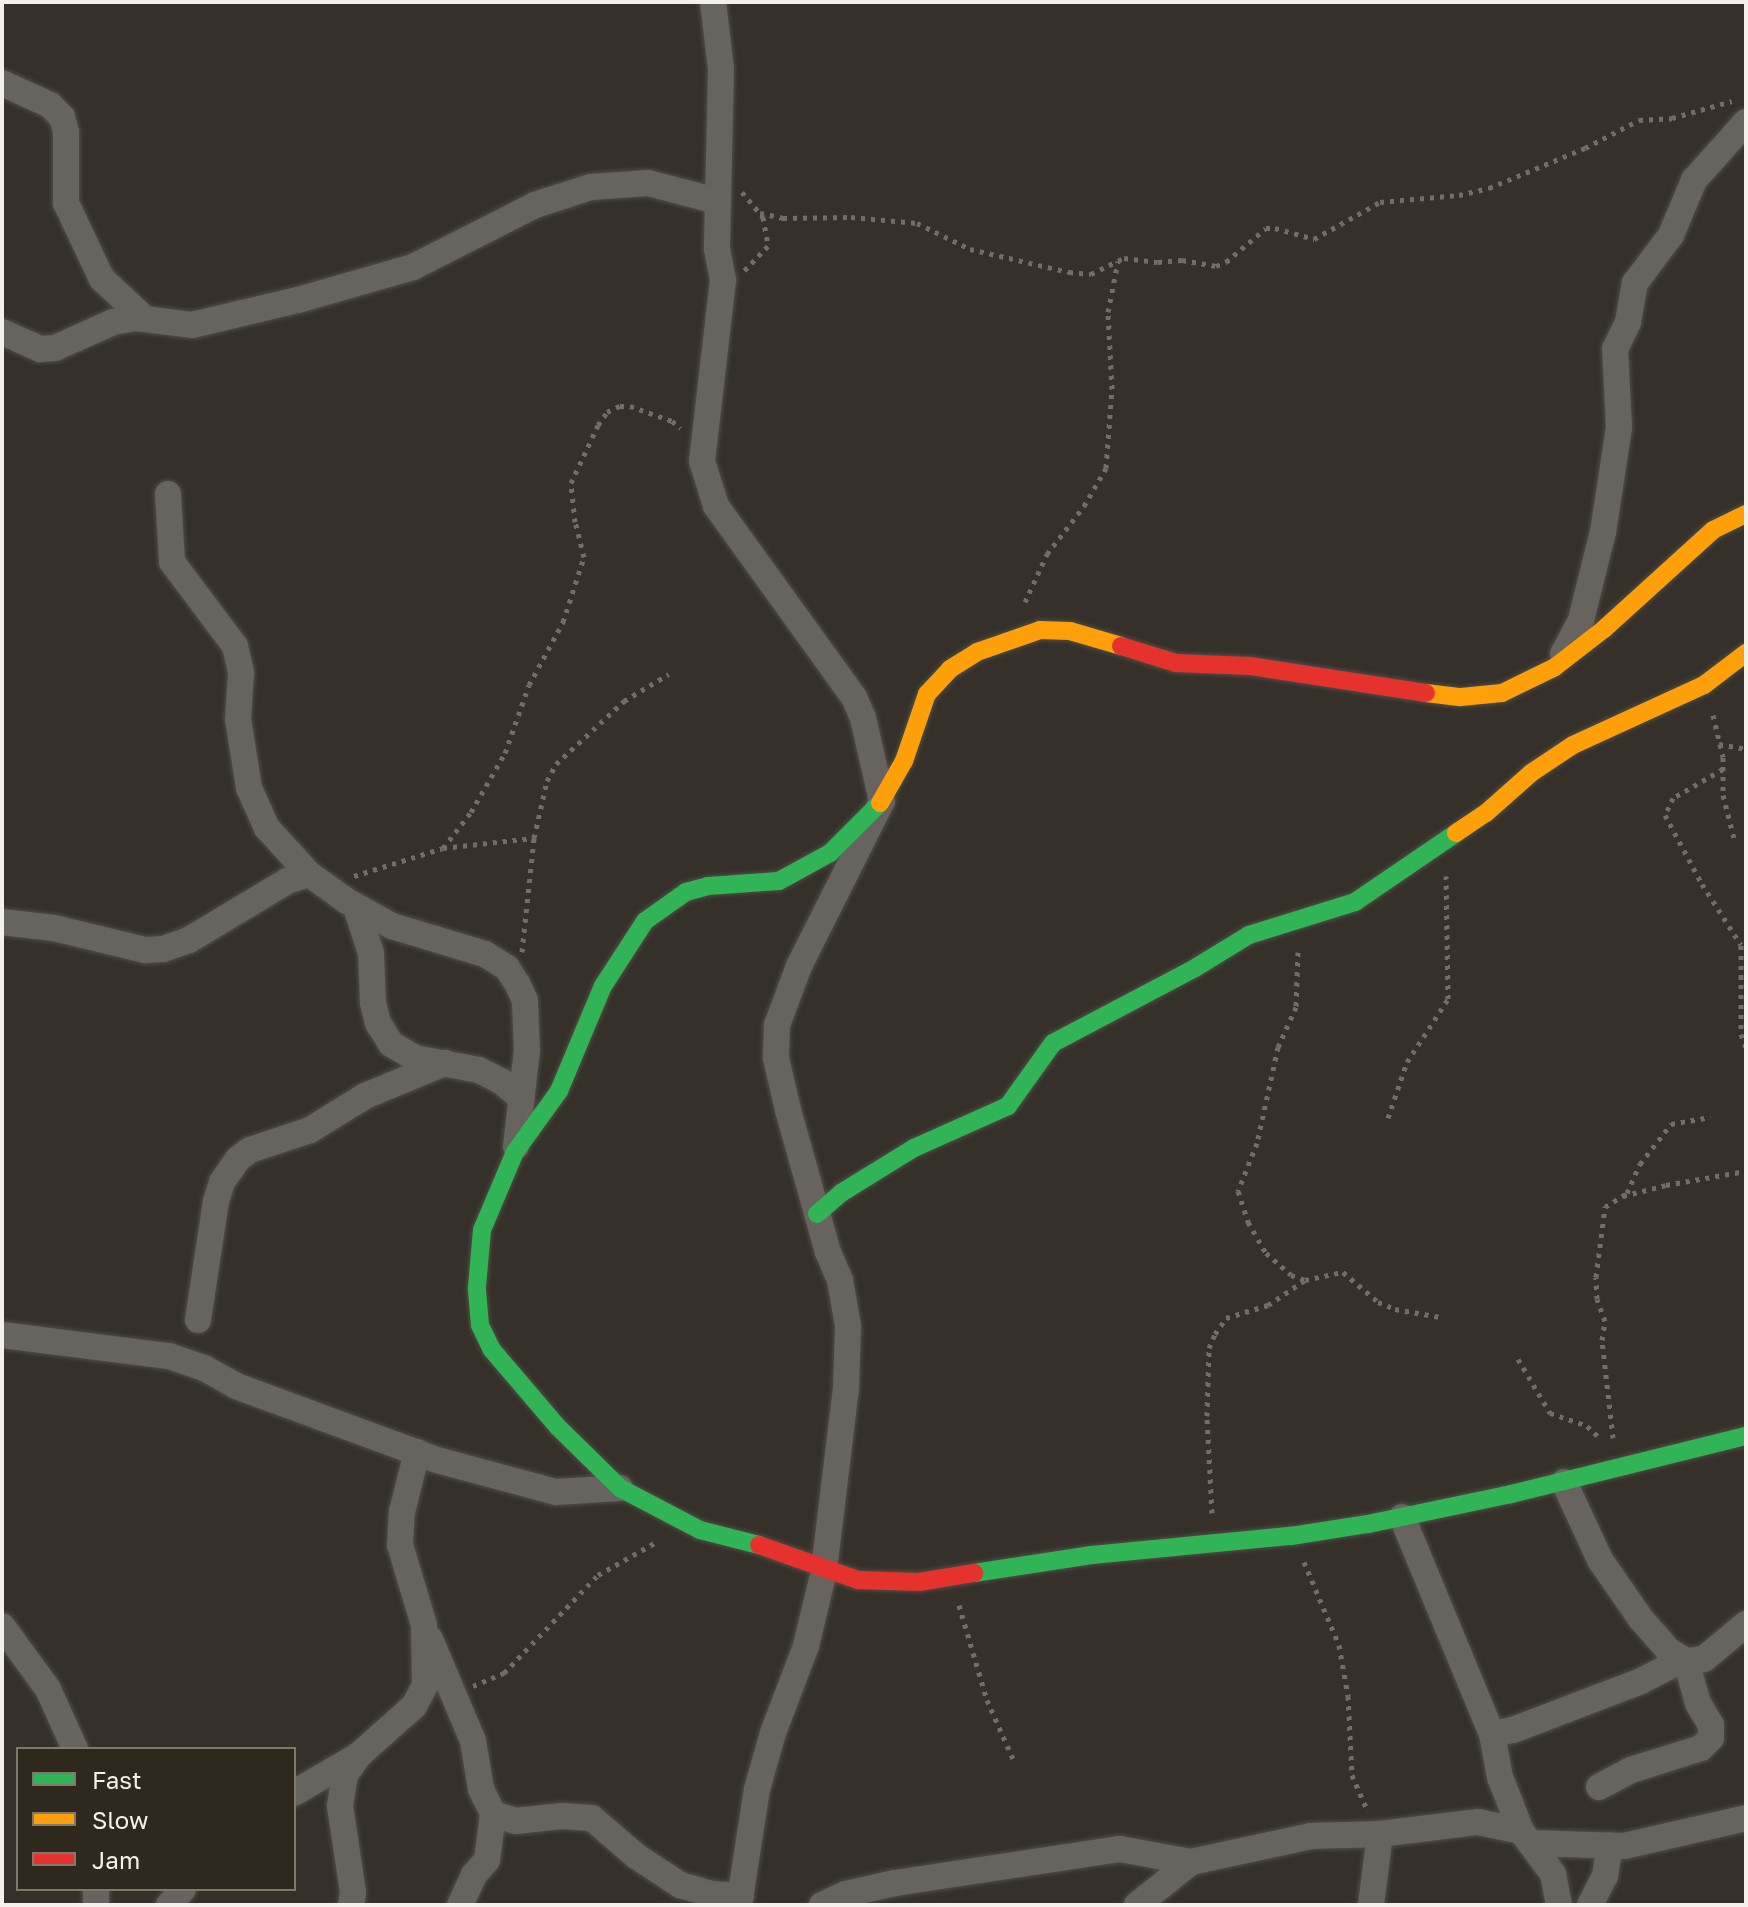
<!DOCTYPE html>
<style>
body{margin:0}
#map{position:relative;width:1748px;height:1907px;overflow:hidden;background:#35312a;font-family:"Golos Text",sans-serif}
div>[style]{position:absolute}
.path>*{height:5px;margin-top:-2.5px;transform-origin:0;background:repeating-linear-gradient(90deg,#706e6a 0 4px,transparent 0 10px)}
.roads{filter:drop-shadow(0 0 2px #4f4c47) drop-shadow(0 0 2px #4f4c47)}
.street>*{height:26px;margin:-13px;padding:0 13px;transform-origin:13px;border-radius:13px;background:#67635e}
.fast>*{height:18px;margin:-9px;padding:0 9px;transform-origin:9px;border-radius:9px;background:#30b455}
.slow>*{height:18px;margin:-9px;padding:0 9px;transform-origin:9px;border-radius:9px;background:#ff9f0a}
.jam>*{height:18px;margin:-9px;padding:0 9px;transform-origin:9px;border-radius:9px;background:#e5322d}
span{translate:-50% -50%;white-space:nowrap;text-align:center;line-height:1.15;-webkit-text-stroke:6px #2f281c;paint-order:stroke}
.frame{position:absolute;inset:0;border:4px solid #f5f0e9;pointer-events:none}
.legend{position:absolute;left:16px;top:1747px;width:280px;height:144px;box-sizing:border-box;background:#2f281c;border:2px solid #7e786e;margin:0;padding:10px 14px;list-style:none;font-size:24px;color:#f5f0e9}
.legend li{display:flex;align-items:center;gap:16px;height:40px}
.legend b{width:40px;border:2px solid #7e786e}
</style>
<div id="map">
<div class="path">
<div style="left:742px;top:192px;width:33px;rotate:50deg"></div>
<div style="left:763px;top:217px;width:29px;rotate:80deg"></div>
<div style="left:768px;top:246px;width:35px;rotate:134deg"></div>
<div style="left:760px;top:213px;width:24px;rotate:12deg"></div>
<div style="left:783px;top:218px;width:68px;rotate:-0.8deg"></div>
<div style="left:851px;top:217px;width:66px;rotate:5.2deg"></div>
<div style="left:917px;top:223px;width:59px;rotate:26.1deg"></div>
<div style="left:970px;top:249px;width:102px;rotate:13.1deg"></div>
<div style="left:1069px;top:272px;width:22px;rotate:5deg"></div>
<div style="left:1091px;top:274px;width:37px;rotate:-26deg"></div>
<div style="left:1124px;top:258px;width:34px;rotate:7deg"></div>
<div style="left:1158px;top:262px;width:24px;rotate:-5deg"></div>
<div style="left:1182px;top:260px;width:35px;rotate:10deg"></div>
<div style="left:1216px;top:266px;width:11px;rotate:-22deg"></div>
<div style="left:1226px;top:262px;width:52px;rotate:-40.4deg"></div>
<div style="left:1266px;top:228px;width:9px"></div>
<div style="left:1275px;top:228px;width:41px;rotate:15.8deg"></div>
<div style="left:1314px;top:239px;width:76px;rotate:-29.3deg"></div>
<div style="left:1380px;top:202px;width:79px;rotate:-5.1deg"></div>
<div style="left:1459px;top:195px;width:31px;rotate:-13deg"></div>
<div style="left:1489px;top:188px;width:104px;rotate:-22.6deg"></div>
<div style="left:1585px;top:148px;width:61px;rotate:-27.4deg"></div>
<div style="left:1639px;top:120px;width:33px;rotate:-3deg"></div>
<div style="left:1672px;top:118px;width:62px;rotate:-15.8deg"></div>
<div style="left:1025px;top:602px;width:53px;rotate:-65.4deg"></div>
<div style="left:1047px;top:554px;width:61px;rotate:-52.4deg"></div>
<div style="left:1084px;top:506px;width:44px;rotate:-59.9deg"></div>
<div style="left:1106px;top:468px;width:79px;rotate:-85.7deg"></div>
<div style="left:1112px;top:389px;width:77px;rotate:-93deg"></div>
<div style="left:1108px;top:312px;width:52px;rotate:-78.9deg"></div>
<div style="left:1713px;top:715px;width:43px;rotate:76.6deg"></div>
<div style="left:1723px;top:757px;width:38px;rotate:90deg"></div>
<div style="left:1723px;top:795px;width:44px;rotate:75.7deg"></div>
<div style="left:1719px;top:744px;width:27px;rotate:10deg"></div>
<div style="left:1723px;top:769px;width:58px;rotate:149.9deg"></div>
<div style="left:1673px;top:798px;width:19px;rotate:115deg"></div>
<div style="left:1665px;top:815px;width:78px;rotate:61.8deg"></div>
<div style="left:1702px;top:884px;width:72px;rotate:57.4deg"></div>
<div style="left:1741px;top:945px;width:89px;rotate:90deg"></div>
<div style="left:1741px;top:1034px;width:15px;rotate:70deg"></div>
<div style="left:443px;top:848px;width:46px;rotate:-52.1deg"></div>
<div style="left:471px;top:812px;width:68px;rotate:-60deg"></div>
<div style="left:505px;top:753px;width:72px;rotate:-70.6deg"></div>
<div style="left:529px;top:685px;width:72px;rotate:-61.6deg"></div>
<div style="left:563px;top:622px;width:68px;rotate:-72.1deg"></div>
<div style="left:584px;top:557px;width:36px;rotate:-104deg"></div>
<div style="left:575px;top:522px;width:39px;rotate:-96deg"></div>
<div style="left:571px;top:483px;width:64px;rotate:-65deg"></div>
<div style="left:598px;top:425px;width:16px;rotate:-55deg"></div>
<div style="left:607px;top:412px;width:14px;rotate:-25deg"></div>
<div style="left:620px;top:406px;width:10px"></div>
<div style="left:630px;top:406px;width:45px;rotate:19.7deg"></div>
<div style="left:672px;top:421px;width:11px;rotate:38deg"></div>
<div style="left:354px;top:876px;width:93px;rotate:-17.5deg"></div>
<div style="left:443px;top:848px;width:92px;rotate:-6.3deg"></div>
<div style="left:522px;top:952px;width:115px;rotate:-84deg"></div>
<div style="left:534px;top:838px;width:58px;rotate:-77.2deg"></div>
<div style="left:547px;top:781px;width:19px;rotate:-62deg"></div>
<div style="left:556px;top:764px;width:93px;rotate:-42.8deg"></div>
<div style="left:624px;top:701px;width:52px;rotate:-31deg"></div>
<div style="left:1298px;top:952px;width:55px;rotate:92.1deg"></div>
<div style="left:1296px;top:1007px;width:44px;rotate:114.2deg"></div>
<div style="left:1278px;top:1047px;width:98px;rotate:102.3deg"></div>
<div style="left:1257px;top:1143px;width:52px;rotate:111.6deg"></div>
<div style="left:1238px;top:1191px;width:33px;rotate:72deg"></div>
<div style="left:1248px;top:1222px;width:36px;rotate:60deg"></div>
<div style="left:1266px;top:1253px;width:33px;rotate:41deg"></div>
<div style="left:1291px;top:1275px;width:15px;rotate:20deg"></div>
<div style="left:1305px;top:1280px;width:39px;rotate:-12deg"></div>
<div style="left:1343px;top:1272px;width:46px;rotate:40.6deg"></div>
<div style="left:1378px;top:1302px;width:18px;rotate:22deg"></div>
<div style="left:1395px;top:1309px;width:46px;rotate:10.1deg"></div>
<div style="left:1388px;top:1118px;width:59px;rotate:-71.3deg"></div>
<div style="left:1407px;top:1062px;width:75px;rotate:-56.9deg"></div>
<div style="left:1448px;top:999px;width:123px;rotate:-90.9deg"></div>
<div style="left:1623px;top:1196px;width:44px;rotate:-14.3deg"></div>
<div style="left:1666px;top:1185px;width:81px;rotate:-9.9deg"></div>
<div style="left:1518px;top:1359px;width:63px;rotate:59.3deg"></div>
<div style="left:1550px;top:1413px;width:39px;rotate:19deg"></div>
<div style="left:1587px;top:1426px;width:19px;rotate:43deg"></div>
<div style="left:1613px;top:1438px;width:99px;rotate:-96.4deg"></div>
<div style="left:1602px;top:1340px;width:19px;rotate:-81deg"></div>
<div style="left:1605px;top:1321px;width:23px;rotate:-110deg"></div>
<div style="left:1597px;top:1299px;width:22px;rotate:-93deg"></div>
<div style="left:1596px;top:1277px;width:71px;rotate:-82.7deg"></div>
<div style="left:1605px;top:1207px;width:26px;rotate:-32deg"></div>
<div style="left:1627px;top:1193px;width:32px;rotate:-66deg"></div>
<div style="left:1640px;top:1164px;width:51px;rotate:-52.2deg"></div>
<div style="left:1671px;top:1124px;width:40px;rotate:-10deg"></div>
<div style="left:1212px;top:1513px;width:97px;rotate:-93deg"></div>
<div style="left:1207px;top:1416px;width:68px;rotate:-88.3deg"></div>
<div style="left:1209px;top:1348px;width:15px;rotate:-67deg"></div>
<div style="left:1215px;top:1334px;width:19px;rotate:-55deg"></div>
<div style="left:1226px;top:1318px;width:44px;rotate:-17.2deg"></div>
<div style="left:1268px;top:1305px;width:45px;rotate:-34deg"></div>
<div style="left:1304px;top:1562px;width:90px;rotate:67.1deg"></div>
<div style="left:1339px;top:1645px;width:52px;rotate:80deg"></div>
<div style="left:1348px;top:1696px;width:79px;rotate:87.1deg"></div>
<div style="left:1352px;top:1775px;width:40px;rotate:66.6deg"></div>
<div style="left:959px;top:1605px;width:99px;rotate:73.6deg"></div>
<div style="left:987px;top:1700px;width:64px;rotate:66.2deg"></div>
<div style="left:473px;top:1686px;width:34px;rotate:-23deg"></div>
<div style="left:504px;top:1673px;width:136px;rotate:-46.2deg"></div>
<div style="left:598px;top:1575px;width:69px;rotate:-29.5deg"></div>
</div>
<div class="roads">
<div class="street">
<div style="left:713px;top:2px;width:67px;rotate:83.2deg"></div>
<div style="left:721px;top:69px;width:180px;rotate:91.3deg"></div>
<div style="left:717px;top:249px;width:32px;rotate:79deg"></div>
<div style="left:723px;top:280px;width:182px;rotate:96.6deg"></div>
<div style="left:702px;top:461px;width:47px;rotate:72.7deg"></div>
<div style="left:716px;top:506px;width:236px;rotate:54.2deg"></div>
<div style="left:854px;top:697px;width:23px;rotate:67deg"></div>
<div style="left:863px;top:718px;width:85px;rotate:77.1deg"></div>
<div style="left:882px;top:801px;width:185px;rotate:116.7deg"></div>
<div style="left:799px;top:966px;width:63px;rotate:110.4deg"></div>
<div style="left:777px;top:1025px;width:33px;rotate:92deg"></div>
<div style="left:776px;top:1058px;width:53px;rotate:77deg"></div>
<div style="left:788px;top:1110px;width:148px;rotate:74.3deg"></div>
<div style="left:828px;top:1252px;width:30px;rotate:67deg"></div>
<div style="left:840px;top:1280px;width:47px;rotate:80.1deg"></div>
<div style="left:848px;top:1326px;width:62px;rotate:91.8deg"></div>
<div style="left:846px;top:1388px;width:184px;rotate:96.9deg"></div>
<div style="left:824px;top:1571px;width:77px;rotate:103.5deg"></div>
<div style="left:806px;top:1646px;width:93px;rotate:110.8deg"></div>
<div style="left:773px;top:1733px;width:58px;rotate:105.9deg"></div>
<div style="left:757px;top:1789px;width:117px;rotate:98.8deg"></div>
<div style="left:2px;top:83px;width:53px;rotate:24.6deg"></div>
<div style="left:50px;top:105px;width:17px;rotate:45deg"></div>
<div style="left:62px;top:117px;width:16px;rotate:75deg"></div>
<div style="left:66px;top:132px;width:71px;rotate:90deg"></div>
<div style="left:66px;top:203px;width:84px;rotate:64.7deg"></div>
<div style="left:102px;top:279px;width:57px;rotate:42.9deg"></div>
<div style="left:2px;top:332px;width:42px;rotate:24.1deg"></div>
<div style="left:40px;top:349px;width:15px;rotate:-4deg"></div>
<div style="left:55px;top:348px;width:64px;rotate:-24.1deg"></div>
<div style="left:113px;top:322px;width:23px;rotate:-10deg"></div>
<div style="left:136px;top:318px;width:56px;rotate:7.1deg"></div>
<div style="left:192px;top:325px;width:109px;rotate:-13.3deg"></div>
<div style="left:298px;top:300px;width:120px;rotate:-16deg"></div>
<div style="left:413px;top:267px;width:137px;rotate:-26.9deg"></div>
<div style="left:535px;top:205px;width:59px;rotate:-17.8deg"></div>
<div style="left:591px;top:187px;width:57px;rotate:-4deg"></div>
<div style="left:648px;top:183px;width:71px;rotate:14.6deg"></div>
<div style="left:168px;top:494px;width:68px;rotate:86.6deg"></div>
<div style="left:172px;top:562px;width:105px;rotate:53.1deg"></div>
<div style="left:235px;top:646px;width:28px;rotate:77deg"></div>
<div style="left:241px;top:673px;width:46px;rotate:93.7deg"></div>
<div style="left:238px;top:719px;width:70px;rotate:80.9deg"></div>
<div style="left:249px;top:788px;width:44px;rotate:65.8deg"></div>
<div style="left:267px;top:828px;width:62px;rotate:47.6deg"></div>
<div style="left:309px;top:874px;width:47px;rotate:35.4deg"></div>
<div style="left:347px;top:901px;width:51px;rotate:29.1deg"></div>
<div style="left:392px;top:926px;width:97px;rotate:16.8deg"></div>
<div style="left:485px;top:954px;width:26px;rotate:32deg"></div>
<div style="left:507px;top:968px;width:20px;rotate:57deg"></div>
<div style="left:518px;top:985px;width:17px;rotate:66deg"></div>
<div style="left:525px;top:1001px;width:49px;rotate:87.7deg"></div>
<div style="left:527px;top:1050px;width:97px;rotate:96.5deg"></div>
<div style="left:1563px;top:654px;width:38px;rotate:-62deg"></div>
<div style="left:1581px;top:620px;width:91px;rotate:-76deg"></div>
<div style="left:1603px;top:532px;width:106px;rotate:-81.3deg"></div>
<div style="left:1619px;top:427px;width:78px;rotate:-92.9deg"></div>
<div style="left:1615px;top:349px;width:30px;rotate:-64deg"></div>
<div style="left:1628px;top:322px;width:40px;rotate:-80deg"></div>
<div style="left:1635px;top:283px;width:60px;rotate:-53.1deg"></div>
<div style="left:1671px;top:235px;width:60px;rotate:-67.3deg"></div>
<div style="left:1694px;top:180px;width:78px;rotate:-48.1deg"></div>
<div style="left:356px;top:907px;width:48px;rotate:71.9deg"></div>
<div style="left:371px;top:953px;width:50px;rotate:87.7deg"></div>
<div style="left:373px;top:1003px;width:21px;rotate:76deg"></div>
<div style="left:378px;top:1023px;width:25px;rotate:58deg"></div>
<div style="left:391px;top:1044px;width:28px;rotate:30deg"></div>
<div style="left:415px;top:1058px;width:65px;rotate:10.6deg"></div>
<div style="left:479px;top:1070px;width:25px;rotate:27deg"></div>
<div style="left:501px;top:1081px;width:26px;rotate:40deg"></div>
<div style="left:2px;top:922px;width:52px;rotate:6.6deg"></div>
<div style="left:54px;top:928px;width:94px;rotate:13.6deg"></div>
<div style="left:145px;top:950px;width:18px;rotate:-3deg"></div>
<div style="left:163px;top:949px;width:28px;rotate:-19deg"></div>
<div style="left:189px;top:940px;width:114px;rotate:-31deg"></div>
<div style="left:287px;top:881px;width:23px;rotate:-18deg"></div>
<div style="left:198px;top:1320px;width:120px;rotate:-81.4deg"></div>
<div style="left:216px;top:1201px;width:20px;rotate:-72deg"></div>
<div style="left:222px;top:1182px;width:28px;rotate:-55deg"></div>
<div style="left:238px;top:1159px;width:15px;rotate:-37deg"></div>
<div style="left:250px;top:1150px;width:63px;rotate:-18.4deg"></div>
<div style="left:310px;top:1130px;width:65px;rotate:-31.7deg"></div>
<div style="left:365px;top:1096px;width:87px;rotate:-22.4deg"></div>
<div style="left:2px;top:1335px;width:168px;rotate:7.2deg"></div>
<div style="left:169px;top:1356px;width:37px;rotate:19deg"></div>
<div style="left:204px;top:1368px;width:37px;rotate:29deg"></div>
<div style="left:236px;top:1386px;width:214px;rotate:20.2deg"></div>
<div style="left:437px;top:1460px;width:123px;rotate:15.1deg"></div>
<div style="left:556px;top:1492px;width:64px;rotate:-3.6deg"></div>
<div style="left:1564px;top:1482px;width:86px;rotate:65.2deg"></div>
<div style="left:1600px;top:1560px;width:72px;rotate:55.2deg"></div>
<div style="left:1641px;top:1619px;width:43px;rotate:48.8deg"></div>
<div style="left:1669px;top:1651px;width:20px;rotate:30deg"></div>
<div style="left:1686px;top:1661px;width:18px;rotate:-6deg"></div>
<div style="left:1704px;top:1659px;width:55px;rotate:-39.8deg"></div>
<div style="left:1402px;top:1517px;width:235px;rotate:67.5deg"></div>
<div style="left:1492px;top:1734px;width:44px;rotate:79.5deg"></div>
<div style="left:1500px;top:1777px;width:58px;rotate:68.7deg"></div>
<div style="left:2px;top:1626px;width:78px;rotate:53.9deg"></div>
<div style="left:48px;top:1689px;width:66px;rotate:65.8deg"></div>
<div style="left:430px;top:1639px;width:111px;rotate:67.1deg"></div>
<div style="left:473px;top:1741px;width:49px;rotate:80.5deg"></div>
<div style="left:481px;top:1789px;width:28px;rotate:64deg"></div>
<div style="left:493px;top:1814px;width:46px;rotate:97.4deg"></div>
<div style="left:487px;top:1860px;width:20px;rotate:131deg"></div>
<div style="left:474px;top:1875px;width:33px;rotate:115deg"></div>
<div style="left:1492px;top:1734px;width:21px;rotate:-11deg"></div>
<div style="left:1513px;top:1730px;width:137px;rotate:-20.9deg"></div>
<div style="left:1641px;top:1681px;width:46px;rotate:-27.1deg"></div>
<div style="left:1599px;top:1787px;width:36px;rotate:-28deg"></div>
<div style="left:1631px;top:1770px;width:73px;rotate:-17.4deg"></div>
<div style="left:1701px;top:1748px;width:14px;rotate:-45deg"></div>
<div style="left:1711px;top:1738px;width:13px;rotate:-90deg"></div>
<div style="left:1711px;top:1725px;width:26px;rotate:-121deg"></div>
<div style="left:1698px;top:1703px;width:44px;rotate:-105.9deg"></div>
<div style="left:294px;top:1793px;width:75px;rotate:-30.3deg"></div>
<div style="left:493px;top:1814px;width:24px;rotate:17deg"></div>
<div style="left:516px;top:1821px;width:46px;rotate:-6.2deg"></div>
<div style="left:562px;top:1816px;width:30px;rotate:4deg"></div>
<div style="left:592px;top:1818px;width:58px;rotate:40.8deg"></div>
<div style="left:636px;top:1856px;width:53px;rotate:33.4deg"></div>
<div style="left:680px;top:1885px;width:32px;rotate:16deg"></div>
<div style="left:711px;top:1894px;width:30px;rotate:4deg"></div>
<div style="left:1531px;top:1843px;width:93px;rotate:1.8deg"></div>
<div style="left:1624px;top:1846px;width:125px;rotate:-12.9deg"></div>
<div style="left:96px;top:1889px;width:16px;rotate:90deg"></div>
<div style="left:169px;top:1905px;width:21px;rotate:-49deg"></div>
<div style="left:351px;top:1905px;width:13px;rotate:-81deg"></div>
<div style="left:353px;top:1892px;width:87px;rotate:-98.6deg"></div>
<div style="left:340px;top:1806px;width:31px;rotate:-81deg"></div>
<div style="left:345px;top:1775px;width:24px;rotate:-55deg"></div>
<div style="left:359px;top:1755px;width:74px;rotate:-41.7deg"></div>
<div style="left:414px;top:1706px;width:24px;rotate:-62deg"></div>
<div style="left:425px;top:1685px;width:60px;rotate:-91deg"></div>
<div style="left:424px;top:1625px;width:84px;rotate:-106.7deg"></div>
<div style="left:400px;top:1545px;width:33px;rotate:-87deg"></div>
<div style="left:402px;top:1512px;width:62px;rotate:-76deg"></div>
<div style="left:822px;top:1905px;width:26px;rotate:-25deg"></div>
<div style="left:846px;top:1894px;width:50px;rotate:-12.7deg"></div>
<div style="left:895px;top:1883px;width:228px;rotate:-8.6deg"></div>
<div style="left:1120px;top:1849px;width:72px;rotate:10.4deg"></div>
<div style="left:1191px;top:1862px;width:123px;rotate:-12.2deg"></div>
<div style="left:1311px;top:1836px;width:69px;rotate:-1.7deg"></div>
<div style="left:1380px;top:1834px;width:99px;rotate:-7deg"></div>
<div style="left:1478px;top:1822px;width:44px;rotate:11.8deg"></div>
<div style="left:1521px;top:1831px;width:54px;rotate:53.3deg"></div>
<div style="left:1553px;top:1874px;width:32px;rotate:79deg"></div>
<div style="left:1137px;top:1905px;width:69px;rotate:-38.5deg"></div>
<div style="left:1371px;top:1905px;width:72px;rotate:-82.8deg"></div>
<div style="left:1590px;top:1905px;width:33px;rotate:-63deg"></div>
<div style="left:1605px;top:1876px;width:31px;rotate:-81deg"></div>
</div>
<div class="fast">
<div style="left:817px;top:1214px;width:32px;rotate:-41deg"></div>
<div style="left:841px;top:1193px;width:86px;rotate:-31.7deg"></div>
<div style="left:914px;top:1148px;width:103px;rotate:-24.1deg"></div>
<div style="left:1008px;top:1106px;width:77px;rotate:-54.5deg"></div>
<div style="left:1053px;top:1043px;width:161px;rotate:-27.8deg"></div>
<div style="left:1195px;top:968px;width:63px;rotate:-31.4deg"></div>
<div style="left:1249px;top:935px;width:111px;rotate:-17.3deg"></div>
<div style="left:1355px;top:902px;width:122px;rotate:-34.3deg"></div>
<div style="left:759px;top:1545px;width:61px;rotate:-165.7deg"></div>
<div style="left:700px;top:1530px;width:90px;rotate:-152.3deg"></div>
<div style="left:620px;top:1488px;width:88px;rotate:-135.5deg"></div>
<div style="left:557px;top:1426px;width:100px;rotate:-130.5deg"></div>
<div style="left:492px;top:1350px;width:28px;rotate:-116deg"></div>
<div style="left:480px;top:1325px;width:38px;rotate:-95deg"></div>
<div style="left:477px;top:1287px;width:57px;rotate:-85deg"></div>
<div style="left:482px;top:1230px;width:85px;rotate:-67.1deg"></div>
<div style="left:515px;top:1152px;width:75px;rotate:-54.2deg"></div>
<div style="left:559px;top:1091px;width:114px;rotate:-67.3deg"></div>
<div style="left:603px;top:986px;width:77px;rotate:-57.1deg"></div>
<div style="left:645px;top:921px;width:50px;rotate:-35.3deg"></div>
<div style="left:686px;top:892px;width:23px;rotate:-15deg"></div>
<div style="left:708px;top:886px;width:71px;rotate:-4deg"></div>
<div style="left:779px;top:881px;width:58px;rotate:-28.8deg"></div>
<div style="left:830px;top:853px;width:71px;rotate:-45deg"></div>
<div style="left:974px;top:1573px;width:119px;rotate:-8.7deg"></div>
<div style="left:1092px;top:1555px;width:200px;rotate:-5.5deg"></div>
<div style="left:1291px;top:1536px;width:78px;rotate:-8.9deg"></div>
<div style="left:1368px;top:1524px;width:146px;rotate:-11.8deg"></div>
<div style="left:1511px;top:1494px;width:242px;rotate:-13.9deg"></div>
</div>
<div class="slow">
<div style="left:1426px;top:693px;width:35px;rotate:7deg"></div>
<div style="left:1461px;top:697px;width:41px;rotate:-5.6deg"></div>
<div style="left:1502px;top:693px;width:59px;rotate:-26.1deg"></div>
<div style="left:1555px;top:667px;width:62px;rotate:-37.8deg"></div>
<div style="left:1604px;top:629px;width:147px;rotate:-42.2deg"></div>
<div style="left:1713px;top:530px;width:37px;rotate:-26deg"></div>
<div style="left:880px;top:803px;width:48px;rotate:-60.3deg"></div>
<div style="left:904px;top:761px;width:71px;rotate:-71.1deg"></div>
<div style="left:927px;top:694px;width:34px;rotate:-47deg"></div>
<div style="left:950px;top:669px;width:32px;rotate:-32deg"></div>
<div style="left:977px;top:652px;width:67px;rotate:-19.2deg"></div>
<div style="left:1040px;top:630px;width:30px;rotate:2deg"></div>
<div style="left:1070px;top:631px;width:53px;rotate:16.4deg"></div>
<div style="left:1456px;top:833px;width:36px;rotate:-34deg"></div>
<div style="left:1486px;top:813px;width:60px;rotate:-41.6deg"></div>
<div style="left:1531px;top:773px;width:50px;rotate:-33.7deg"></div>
<div style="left:1573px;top:745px;width:144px;rotate:-24.6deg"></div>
<div style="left:1704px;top:685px;width:53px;rotate:-37.3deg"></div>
</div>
<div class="jam">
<div style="left:1121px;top:646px;width:58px;rotate:17.2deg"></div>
<div style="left:1176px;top:663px;width:74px;rotate:2.3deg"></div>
<div style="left:1250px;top:666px;width:178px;rotate:8.7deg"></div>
<div style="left:759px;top:1545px;width:105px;rotate:19.5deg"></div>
<div style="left:858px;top:1580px;width:61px;rotate:1.9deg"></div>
<div style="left:919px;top:1582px;width:56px;rotate:-9.3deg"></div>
</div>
</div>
<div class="frame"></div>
<ul class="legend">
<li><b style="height:10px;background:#30b455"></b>Fast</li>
<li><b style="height:10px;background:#ff9f0a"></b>Slow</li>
<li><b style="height:10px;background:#e5322d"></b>Jam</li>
</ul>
</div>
